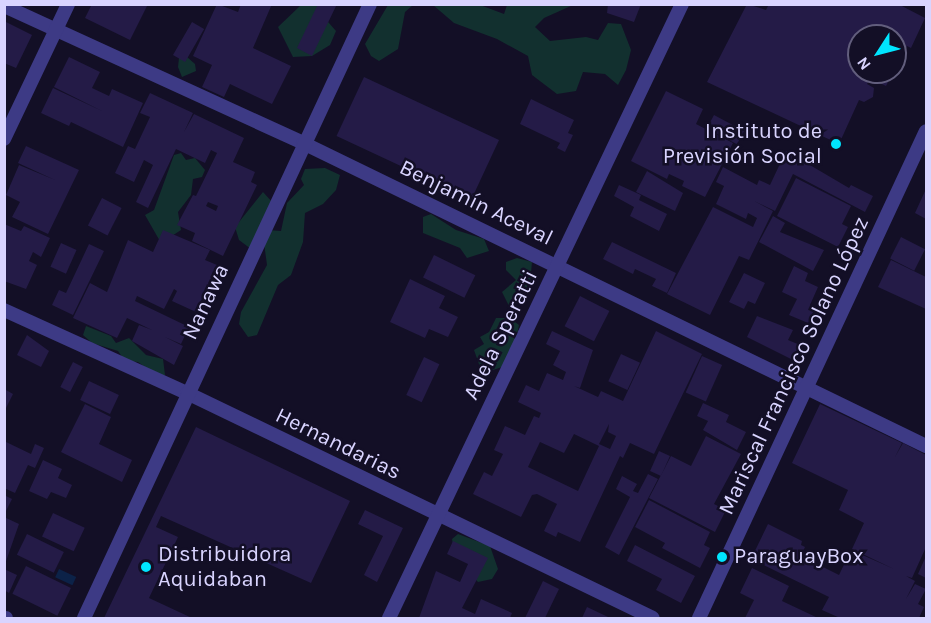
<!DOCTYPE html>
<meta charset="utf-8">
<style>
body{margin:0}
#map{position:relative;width:931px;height:623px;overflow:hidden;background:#130f26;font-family:Karla,sans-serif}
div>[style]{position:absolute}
.green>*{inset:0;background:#12302f}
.water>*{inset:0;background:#0c2248;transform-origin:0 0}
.building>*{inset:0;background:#241b47;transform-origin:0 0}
.street>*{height:14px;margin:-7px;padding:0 7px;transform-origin:7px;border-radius:7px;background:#3d3a85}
.dots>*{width:16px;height:16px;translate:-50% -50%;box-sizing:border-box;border:3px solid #130f26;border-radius:50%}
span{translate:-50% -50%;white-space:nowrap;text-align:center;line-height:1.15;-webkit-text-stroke:5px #130f26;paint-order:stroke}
.poi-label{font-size:22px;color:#d9d4ff}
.right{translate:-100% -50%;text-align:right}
.left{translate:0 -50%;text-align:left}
.street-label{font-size:22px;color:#d9d4ff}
.frame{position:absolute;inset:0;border:6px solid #d9d4ff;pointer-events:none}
.north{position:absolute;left:847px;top:24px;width:60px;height:60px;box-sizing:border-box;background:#130f26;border:2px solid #625e7d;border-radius:50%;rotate:234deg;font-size:16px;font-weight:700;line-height:24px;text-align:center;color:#d9d4ff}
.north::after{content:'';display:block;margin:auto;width:21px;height:27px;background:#00e5ff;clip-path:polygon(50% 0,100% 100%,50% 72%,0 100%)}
</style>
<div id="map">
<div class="green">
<div style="clip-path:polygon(301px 5px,328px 5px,322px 15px,336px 31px,330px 45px,312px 56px,293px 57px,278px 27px)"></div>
<div style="clip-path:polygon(388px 5px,413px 5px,405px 12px,398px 49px,379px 61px,371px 56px,365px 44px)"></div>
<div style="clip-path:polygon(433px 5px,480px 5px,504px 14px,507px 5px,573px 5px,544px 18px,535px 27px,550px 41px,586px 37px,598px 40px,608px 23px,621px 24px,631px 50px,626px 70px,618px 85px,605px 74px,583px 72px,576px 91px,557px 94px,532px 75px,528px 56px,497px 39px,454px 23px)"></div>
<div style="clip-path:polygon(187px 57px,195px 64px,196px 71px,182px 77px,178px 67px,179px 58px)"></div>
<div style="clip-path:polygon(181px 153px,186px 160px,195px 158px,205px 170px,202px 177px,193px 179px,191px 195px,178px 212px,181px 230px,161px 243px,145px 215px,154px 210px,174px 155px)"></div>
<div style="clip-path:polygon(325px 168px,340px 175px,336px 190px,323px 204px,305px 213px,303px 242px,291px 275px,278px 285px,257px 335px,248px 337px,239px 324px,241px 312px,267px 265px,264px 243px,251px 249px,239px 240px,235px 227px,263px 192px,273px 203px,267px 230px,281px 231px,287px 203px,304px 185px,301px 179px,305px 169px)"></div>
<div style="clip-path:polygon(431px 214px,456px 230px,484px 239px,489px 251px,467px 258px,460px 248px,423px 233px,423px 217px)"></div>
<div style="clip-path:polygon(517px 258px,532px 262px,530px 284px,510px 308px,502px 292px,516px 280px,506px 270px,506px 262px)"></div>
<div style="clip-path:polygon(496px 318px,510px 318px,519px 325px,514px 348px,502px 367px,493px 370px,480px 367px,474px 350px,484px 344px,480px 337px,489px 332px)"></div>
<div style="clip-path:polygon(86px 326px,111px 336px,116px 343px,129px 338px,146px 355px,163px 359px,165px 375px,158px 376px,138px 362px,125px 361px,118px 351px,92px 343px,83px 335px)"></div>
<div style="clip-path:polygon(458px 534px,490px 546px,498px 569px,492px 579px,478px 582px,471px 574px,471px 565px,453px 545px,452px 539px)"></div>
</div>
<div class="water">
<div style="left:59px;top:569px;width:19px;height:9px;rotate:25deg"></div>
</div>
<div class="building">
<div style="clip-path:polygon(92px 4px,148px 4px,130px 40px,85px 18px)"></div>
<div style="clip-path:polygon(217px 4px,238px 12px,241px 4px,272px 4px,253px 48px,291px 66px,272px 104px,230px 84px,224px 97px,202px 87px,212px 65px,193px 56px)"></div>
<div style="clip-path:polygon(318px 4px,337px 4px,312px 56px,297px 48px)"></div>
<div style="clip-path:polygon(608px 4px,641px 4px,634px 22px,607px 13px)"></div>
<div style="clip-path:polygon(747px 4px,766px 10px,769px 4px,898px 4px,925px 18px,911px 48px,907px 46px,895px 68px,895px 36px,859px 36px,859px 72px,893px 72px,886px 86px,870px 78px,867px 84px,874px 88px,873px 97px,864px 102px,859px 100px,839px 144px,707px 82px)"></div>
<div style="clip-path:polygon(4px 21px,32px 35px,16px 68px,4px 63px)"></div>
<div style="left:192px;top:22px;width:14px;height:38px;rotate:30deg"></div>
<div style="clip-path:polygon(69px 57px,100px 72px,92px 88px,109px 96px,112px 89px,143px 103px,123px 147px,71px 122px,69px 126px,41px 113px,53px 88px,102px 111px,54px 87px)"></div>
<div style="left:364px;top:77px;width:149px;height:65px;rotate:25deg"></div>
<div style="clip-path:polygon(666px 91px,703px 109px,696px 124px,733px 143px,705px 197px,682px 186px,684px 181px,669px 174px,667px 179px,631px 161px)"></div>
<div style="clip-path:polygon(evenodd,150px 93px,193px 113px,184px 132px,194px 114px,244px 138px,233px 162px,255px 172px,251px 182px,257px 185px,223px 256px,192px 241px,195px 233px,177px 225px,193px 195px,196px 196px,217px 153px,211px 150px,205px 163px,176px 149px,148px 208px,136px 202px,153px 165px,144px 160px,134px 182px,115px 173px,128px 146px,135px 149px,150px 117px,140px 113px,150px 93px,208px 202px,218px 206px,216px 211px,206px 206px,208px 202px)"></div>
<div style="clip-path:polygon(531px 99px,574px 120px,568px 133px,573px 135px,565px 152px,557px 148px,560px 143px,520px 124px)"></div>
<div style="left:714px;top:115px;width:34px;height:15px;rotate:28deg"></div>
<div style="clip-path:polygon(26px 146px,79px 170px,48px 234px,12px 217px,20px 202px,6px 195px,19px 165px,55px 180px,18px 163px)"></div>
<div style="clip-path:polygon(786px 151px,849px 188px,851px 185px,873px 196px,865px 212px,793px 174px,775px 211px,754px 201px,773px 211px,749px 260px,739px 256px,710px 315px,667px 294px,713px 207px,753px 227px,757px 218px,748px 213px,746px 219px,716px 204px,724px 186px,716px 182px,723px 167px,757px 185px,759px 180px,770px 185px)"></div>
<div style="clip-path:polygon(647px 171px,683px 193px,675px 211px,636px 192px)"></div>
<div style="clip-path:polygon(796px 178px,851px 206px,842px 224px,848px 227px,838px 247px,777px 216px)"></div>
<div style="clip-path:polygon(619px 185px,641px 195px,639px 200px,667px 214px,659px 231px,630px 216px,634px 207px,614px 196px)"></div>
<div style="clip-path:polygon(926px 189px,926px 219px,915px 213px)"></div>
<div style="left:102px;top:198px;width:22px;height:31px;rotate:27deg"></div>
<div style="clip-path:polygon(773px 216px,785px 223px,780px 232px,824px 250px,813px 271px,759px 242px)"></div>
<div style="clip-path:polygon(4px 224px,21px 231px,24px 226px,50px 238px,41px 257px,33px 252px,29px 261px,37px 265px,26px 289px,4px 281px)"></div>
<div style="clip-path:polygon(163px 230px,210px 250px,205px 260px,217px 265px,196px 312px,172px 301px,177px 291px,174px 289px,164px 309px,137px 296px,135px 301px,189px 327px,181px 344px,165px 337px,183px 346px,174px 365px,132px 341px,139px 325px,152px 330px,127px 318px,117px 338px,73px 318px,90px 283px,107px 292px,128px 240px,153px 252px)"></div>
<div style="left:901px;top:237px;width:27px;height:24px;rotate:27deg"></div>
<div style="clip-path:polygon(612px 242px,676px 273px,667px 293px,652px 286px,656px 279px,635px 269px,633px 274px,603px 259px)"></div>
<div style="left:61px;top:243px;width:17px;height:26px;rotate:24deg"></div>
<div style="clip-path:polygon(89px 244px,104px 251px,73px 315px,52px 305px,59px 290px,66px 293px)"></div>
<div style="left:434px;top:255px;width:46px;height:25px;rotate:26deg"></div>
<div style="clip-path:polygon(891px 260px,926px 277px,926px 309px,878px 287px)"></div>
<div style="clip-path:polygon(794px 266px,808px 273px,805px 281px,818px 287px,810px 305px,815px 308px,808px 323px,789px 315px,797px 299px,782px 292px)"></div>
<div style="clip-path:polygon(744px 273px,765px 283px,755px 304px,748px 301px,744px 309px,729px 302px)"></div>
<div style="clip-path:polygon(410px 279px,445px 296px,439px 308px,458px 317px,448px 337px,429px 329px,425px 338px,390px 322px)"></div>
<div style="left:580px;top:296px;width:33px;height:34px;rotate:27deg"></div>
<div style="clip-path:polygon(757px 316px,793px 330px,788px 340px,800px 345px,793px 360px,747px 337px)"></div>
<div style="clip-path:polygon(evenodd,552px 331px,593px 350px,580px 388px,574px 386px,598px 397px,601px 391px,623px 401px,656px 331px,702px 354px,654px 454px,630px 443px,623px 458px,620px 456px,580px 542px,558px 532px,556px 537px,544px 531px,557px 504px,537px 494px,532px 495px,521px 517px,473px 494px,484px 472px,492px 476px,503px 454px,494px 450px,505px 426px,525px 435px,534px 416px,539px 418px,541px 413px,518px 402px,526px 385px,539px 391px,547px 373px,563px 380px,566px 372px,553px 365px,560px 351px,546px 344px,552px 331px,609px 424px,608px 432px,616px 436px,610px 449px,599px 444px,609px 424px,552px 331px,574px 434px,599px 446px,578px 491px,528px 467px,540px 442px,564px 453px,574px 434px)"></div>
<div style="clip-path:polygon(27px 335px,49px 351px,41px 367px,17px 355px)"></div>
<div style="left:621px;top:354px;width:21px;height:30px;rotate:25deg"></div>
<div style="left:702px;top:356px;width:22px;height:40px;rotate:24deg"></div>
<div style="left:424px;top:357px;width:17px;height:42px;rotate:25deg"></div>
<div style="left:73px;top:362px;width:11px;height:28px;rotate:27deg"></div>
<div style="left:89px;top:381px;width:33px;height:21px;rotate:25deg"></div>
<div style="clip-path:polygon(6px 390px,13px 394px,4px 412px,4px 393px)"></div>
<div style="clip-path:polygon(703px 403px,729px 415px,726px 422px,746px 432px,737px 450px,703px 430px,708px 421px,697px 416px)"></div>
<div style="clip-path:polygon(85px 404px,111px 417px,99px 444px,132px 460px,122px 482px,61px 452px)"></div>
<div style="clip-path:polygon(820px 404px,902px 443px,895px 457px,903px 443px,926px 455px,926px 547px,912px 578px,906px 576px,915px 581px,906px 599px,915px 584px,926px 589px,918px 604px,924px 607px,919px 618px,840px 618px,822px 610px,829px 597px,751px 559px,768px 524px,802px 541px,801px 545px,805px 547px,801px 556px,839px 575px,851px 550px,894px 569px,852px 549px,864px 523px,839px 510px,848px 490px,792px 463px)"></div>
<div style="clip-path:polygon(196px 427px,350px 501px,311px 583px,161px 516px,156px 527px,178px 537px,149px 598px,192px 618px,104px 618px)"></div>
<div style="clip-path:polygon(706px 436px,741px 454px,714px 504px,726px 510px,715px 532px,649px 498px,671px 456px,691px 466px)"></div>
<div style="clip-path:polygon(4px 441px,31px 454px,35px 444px,44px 448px,35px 468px,28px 465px,15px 493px,4px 488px)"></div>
<div style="left:659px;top:451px;width:12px;height:22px;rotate:24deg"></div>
<div style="clip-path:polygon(43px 460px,62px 469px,58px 478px,72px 485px,66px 498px,51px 492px,47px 499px,29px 491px)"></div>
<div style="clip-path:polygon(648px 474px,658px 479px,619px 555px,605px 547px,630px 497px,616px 489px,622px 476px,637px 484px,633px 491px,638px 493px)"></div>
<div style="clip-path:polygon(4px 495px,12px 499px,4px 515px)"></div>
<div style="clip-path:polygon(649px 500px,710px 532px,704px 545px,710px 548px,700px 568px,662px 548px,665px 543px,635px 527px)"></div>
<div style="clip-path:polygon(365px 510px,403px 528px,377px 582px,364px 575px,383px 536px,358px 524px)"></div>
<div style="left:53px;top:513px;width:35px;height:26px;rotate:25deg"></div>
<div style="clip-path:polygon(4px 517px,19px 524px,4px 567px)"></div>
<div style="left:27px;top:534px;width:41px;height:23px;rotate:26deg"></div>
<div style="clip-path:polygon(453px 541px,488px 558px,462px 608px,475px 614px,481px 599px,512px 613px,510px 618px,419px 618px,436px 571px,460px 582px,468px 564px,447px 554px)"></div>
<div style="clip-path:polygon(635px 545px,695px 576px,681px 603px,656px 590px,662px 579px,627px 561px)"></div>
<div style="clip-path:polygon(926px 556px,926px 578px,918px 574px)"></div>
<div style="left:26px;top:566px;width:50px;height:31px;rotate:26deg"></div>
<div style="clip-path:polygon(752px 568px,789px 586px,782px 601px,818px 618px,745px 618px,754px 600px,740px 593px)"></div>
<div style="clip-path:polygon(4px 569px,17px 575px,9px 593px,4px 590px)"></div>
<div style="clip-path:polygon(543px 581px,559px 589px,545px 618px,525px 618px)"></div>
<div style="clip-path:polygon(587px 607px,606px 616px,610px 618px,582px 618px)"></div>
</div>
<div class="street">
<div style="left:4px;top:6px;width:329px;rotate:24.6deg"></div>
<div style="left:303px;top:143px;width:693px;rotate:25.94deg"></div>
<div style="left:4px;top:139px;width:149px;rotate:-64.6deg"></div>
<div style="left:4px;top:310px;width:201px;rotate:24.4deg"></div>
<div style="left:187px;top:393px;width:517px;rotate:25.77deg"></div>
<div style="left:4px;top:618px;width:2px"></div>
<div style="left:84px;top:618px;width:677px;rotate:-65.02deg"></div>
<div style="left:389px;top:618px;width:680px;rotate:-64.49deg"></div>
<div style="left:699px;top:618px;width:537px;rotate:-65.01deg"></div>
</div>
<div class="dots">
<div style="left:836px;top:144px;background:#00e5ff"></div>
<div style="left:722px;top:557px;background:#00e5ff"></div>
<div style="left:146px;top:567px;background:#00e5ff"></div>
</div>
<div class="poi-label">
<span class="right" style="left:822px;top:144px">Instituto de<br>Previsión Social</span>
<span class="left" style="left:158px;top:567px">Distribuidora<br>Aquidaban</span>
<span class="left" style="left:734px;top:557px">ParaguayBox</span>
</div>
<div class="street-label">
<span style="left:476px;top:203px;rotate:26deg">Benjamín Aceval</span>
<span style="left:206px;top:302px;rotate:-65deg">Nanawa</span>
<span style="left:501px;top:335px;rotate:-64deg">Adela Speratti</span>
<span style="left:794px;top:366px;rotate:-65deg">Mariscal Francisco Solano López</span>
<span style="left:338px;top:444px;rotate:26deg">Hernandarias</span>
</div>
<div class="frame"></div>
<div class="north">N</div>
</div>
